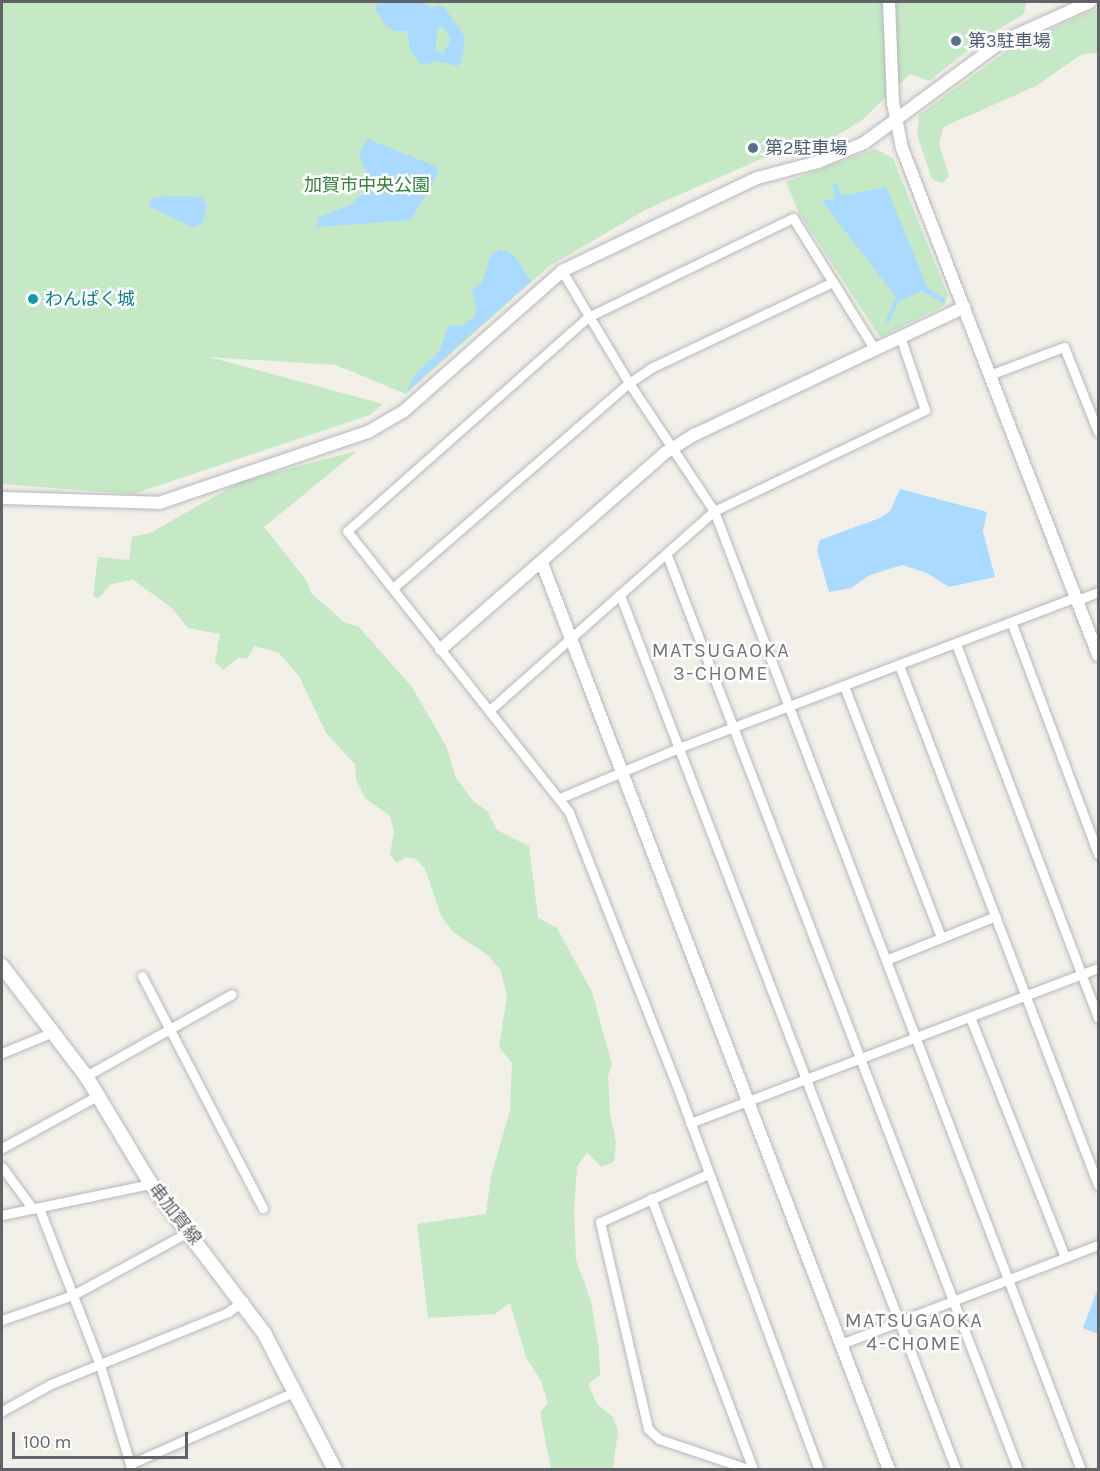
<!DOCTYPE html>
<meta charset="utf-8">
<style>
body{margin:0}
#map{position:relative;width:1100px;height:1471px;overflow:hidden;background:#f1efe8;font-family:Karla,"Noto Sans JP",sans-serif}
div>[style]{position:absolute}
.green>*{inset:0;background:#c5e8c5}
.water>*{inset:0;background:#aadaff}
.roads{filter:drop-shadow(0 0 2px #b5b8bc) drop-shadow(0 0 2px #b5b8bc)}
.minor>*{height:9px;margin:-4.5px;padding:0 4.5px;transform-origin:4.5px;border-radius:4.5px;background:#fff}
.tertiary>*{height:12px;margin:-6px;padding:0 6px;transform-origin:6px;border-radius:6px;background:#fff}
.secondary>*{height:14px;margin:-7px;padding:0 7px;transform-origin:7px;border-radius:7px;background:#fff}
.dots>*{width:16px;height:16px;translate:-50% -50%;box-sizing:border-box;border:3px solid #fff;border-radius:50%}
span{translate:-50% -50%;white-space:nowrap;text-align:center;line-height:1.15;-webkit-text-stroke:5px #fff;paint-order:stroke}
.service-label{font-size:18px;color:#4e5e75}
.left{translate:0 -50%;text-align:left}
.park-label{font-size:18px;color:#348238}
.culture-label{font-size:18px;color:#0d838f}
.street-label{font-size:18px;color:#5f6368}
.neighbourhood-label{font-size:20px;color:#70757a;letter-spacing:1.5px}
.frame{position:absolute;inset:0;border:3px solid #5f6368;pointer-events:none}
.scale{position:absolute;left:12px;top:1432px;width:176px;height:27px;box-sizing:border-box;border:3px solid #5f6368;border-top:0;padding-left:8px;font-size:18px;line-height:21px;white-space:nowrap;color:#5f6368;-webkit-text-stroke:4px #fff;paint-order:stroke}
</style>
<div id="map">
<div class="green">
<div style="clip-path:polygon(2px 2px,1026px 2px,1024px 14px,979px 41px,929px 81px,910px 74px,861px 121px,828px 141px,791px 146px,647px 209px,548px 267px,406px 394px,336px 365px,209px 357px,383px 404px,370px 415px,133px 494px,2px 484px)"></div>
<div style="clip-path:polygon(1098px 8px,1098px 53px,1082px 54px,1036px 86px,943px 127px,939px 144px,949px 176px,942px 183px,932px 179px,917px 135px,919px 115px,1015px 45px)"></div>
<div style="clip-path:polygon(875px 149px,893px 158px,948px 296px,944px 306px,880px 337px,799px 213px,786px 182px)"></div>
<div style="clip-path:polygon(357px 451px,264px 527px,306px 580px,311px 593px,344px 622px,359px 627px,412px 687px,447px 748px,455px 776px,473px 801px,487px 811px,497px 830px,529px 846px,538px 918px,557px 928px,592px 992px,612px 1064px,608px 1076px,610px 1114px,616px 1142px,614px 1162px,601px 1167px,587px 1152px,577px 1167px,574px 1210px,576px 1260px,591px 1301px,599px 1349px,600px 1375px,588px 1384px,597px 1404px,612px 1416px,618px 1430px,613px 1469px,551px 1469px,540px 1412px,548px 1403px,541px 1381px,526px 1357px,510px 1303px,495px 1314px,428px 1318px,417px 1224px,486px 1214px,491px 1176px,510px 1111px,512px 1063px,499px 1047px,507px 997px,501px 971px,488px 955px,453px 932px,441px 916px,425px 869px,416px 859px,405px 857px,397px 863px,390px 855px,394px 831px,390px 816px,365px 798px,356px 779px,355px 764px,326px 733px,299px 676px,279px 653px,254px 646px,248px 658px,238px 658px,223px 670px,215px 662px,220px 634px,188px 628px,172px 608px,133px 580px,111px 584px,99px 598px,93px 596px,98px 557px,129px 560px,132px 537px,150px 533px,242px 481px)"></div>
</div>
<div class="water">
<div style="clip-path:polygon(evenodd,378px 2px,423px 2px,431px 8px,438px 5px,445px 8px,465px 37px,462px 62px,457px 66px,438px 61px,421px 65px,410px 49px,407px 31px,395px 31px,386px 26px,375px 9px,378px 2px,438px 27px,443px 27px,451px 39px,443px 54px,435px 49px,438px 27px)"></div>
<div style="clip-path:polygon(368px 139px,435px 166px,439px 172px,411px 220px,317px 227px,317px 218px,350px 205px,366px 190px,368px 176px,359px 154px)"></div>
<div style="clip-path:polygon(838px 184px,841px 196px,886px 187px,928px 288px,945px 299px,944px 304px,922px 291px,899px 301px,888px 324px,886px 320px,896px 297px,822px 201px,835px 198px,832px 185px)"></div>
<div style="clip-path:polygon(168px 196px,203px 197px,207px 206px,202px 223px,194px 228px,149px 206px,151px 199px)"></div>
<div style="clip-path:polygon(500px 249px,513px 254px,531px 281px,406px 392px,417px 372px,439px 352px,449px 325px,460px 327px,475px 316px,477px 307px,472px 290px,482px 283px,491px 255px)"></div>
<div style="clip-path:polygon(900px 489px,987px 512px,983px 531px,995px 577px,949px 587px,927px 573px,902px 565px,870px 575px,851px 588px,829px 592px,817px 550px,820px 540px,880px 518px,890px 511px)"></div>
<div style="clip-path:polygon(1096px 1293px,1098px 1293px,1098px 1334px,1083px 1328px)"></div>
</div>
<div class="roads">
<div class="minor">
<div style="left:562px;top:271px;width:131px;rotate:59.1deg"></div>
<div style="left:629px;top:383px;width:154px;rotate:56.4deg"></div>
<div style="left:714px;top:511px;width:1027px;rotate:69.06deg"></div>
<div style="left:992px;top:374px;width:77px;rotate:-20.6deg"></div>
<div style="left:1064px;top:347px;width:92px;rotate:68.2deg"></div>
<div style="left:667px;top:555px;width:980px;rotate:69.01deg"></div>
<div style="left:393px;top:588px;width:313px;rotate:-41deg"></div>
<div style="left:629px;top:383px;width:29px;rotate:-34deg"></div>
<div style="left:653px;top:367px;width:199px;rotate:-25.3deg"></div>
<div style="left:620px;top:595px;width:937px;rotate:68.99deg"></div>
<div style="left:1078px;top:600px;width:22px;rotate:-22deg"></div>
<div style="left:1012px;top:624px;width:246px;rotate:69.5deg"></div>
<div style="left:956px;top:644px;width:400px;rotate:69.2deg"></div>
<div style="left:899px;top:665px;width:557px;rotate:69.06deg"></div>
<div style="left:844px;top:686px;width:269px;rotate:68.9deg"></div>
<div style="left:491px;top:709px;width:298px;rotate:-41.6deg"></div>
<div style="left:714px;top:511px;width:234px;rotate:-25.6deg"></div>
<div style="left:925px;top:410px;width:78px;rotate:-108.7deg"></div>
<div style="left:560px;top:798px;width:131px;rotate:-22.9deg"></div>
<div style="left:681px;top:747px;width:423px;rotate:-20.8deg"></div>
<div style="left:886px;top:960px;width:118px;rotate:-21.8deg"></div>
<div style="left:142px;top:976px;width:262px;rotate:62.5deg"></div>
<div style="left:970px;top:1017px;width:258px;rotate:68.4deg"></div>
<div style="left:2px;top:1053px;width:55px;rotate:-22.4deg"></div>
<div style="left:86px;top:1076px;width:167px;rotate:-29.3deg"></div>
<div style="left:690px;top:1123px;width:436px;rotate:-20.8deg"></div>
<div style="left:2px;top:1148px;width:111px;rotate:-28.7deg"></div>
<div style="left:2px;top:1167px;width:52px;rotate:53.6deg"></div>
<div style="left:708px;top:1174px;width:118px;rotate:156deg"></div>
<div style="left:600px;top:1222px;width:212px;rotate:76.9deg"></div>
<div style="left:648px;top:1429px;width:15px;rotate:42deg"></div>
<div style="left:659px;top:1439px;width:97px;rotate:18.6deg"></div>
<div style="left:651px;top:1198px;width:290px;rotate:69.4deg"></div>
<div style="left:39px;top:1208px;width:168px;rotate:68.8deg"></div>
<div style="left:100px;top:1365px;width:110px;rotate:73.1deg"></div>
<div style="left:2px;top:1215px;width:152px;rotate:-11.8deg"></div>
<div style="left:2px;top:1320px;width:75px;rotate:-19.4deg"></div>
<div style="left:73px;top:1295px;width:131px;rotate:-28.7deg"></div>
<div style="left:841px;top:1344px;width:275px;rotate:-21.1deg"></div>
<div style="left:2px;top:1411px;width:56px;rotate:-28.9deg"></div>
<div style="left:51px;top:1384px;width:191px;rotate:-22.1deg"></div>
<div style="left:228px;top:1312px;width:19px;rotate:-36deg"></div>
<div style="left:130px;top:1464px;width:181px;rotate:-23.7deg"></div>
<div style="left:819px;top:1470px;width:401px;rotate:-110.3deg"></div>
<div style="left:680px;top:1094px;width:303px;rotate:-111.5deg"></div>
<div style="left:569px;top:812px;width:358px;rotate:-128.3deg"></div>
<div style="left:347px;top:531px;width:322px;rotate:-41.6deg"></div>
<div style="left:588px;top:317px;width:228px;rotate:-25.8deg"></div>
<div style="left:793px;top:218px;width:153px;rotate:58.1deg"></div>
</div>
<div class="tertiary">
<div style="left:889px;top:2px;width:101px;rotate:87.7deg"></div>
<div style="left:893px;top:103px;width:46px;rotate:78.7deg"></div>
<div style="left:902px;top:148px;width:544px;rotate:68.86deg"></div>
<div style="left:2px;top:498px;width:157px;rotate:1.8deg"></div>
<div style="left:159px;top:503px;width:221px;rotate:-18.8deg"></div>
<div style="left:368px;top:432px;width:42px;rotate:-30.3deg"></div>
<div style="left:404px;top:411px;width:211px;rotate:-41.5deg"></div>
<div style="left:562px;top:271px;width:216px;rotate:-25.5deg"></div>
<div style="left:757px;top:178px;width:63px;rotate:-14.7deg"></div>
<div style="left:818px;top:162px;width:50px;rotate:-22.4deg"></div>
<div style="left:864px;top:143px;width:170px;rotate:-36.4deg"></div>
<div style="left:1001px;top:42px;width:98px;rotate:-24.2deg"></div>
<div style="left:542px;top:563px;width:971px;rotate:69.06deg"></div>
<div style="left:441px;top:649px;width:298px;rotate:-41.2deg"></div>
<div style="left:665px;top:453px;width:36px;rotate:-32deg"></div>
<div style="left:696px;top:434px;width:297px;rotate:-25.3deg"></div>
</div>
<div class="secondary">
<div style="left:2px;top:966px;width:138px;rotate:52.6deg"></div>
<div style="left:86px;top:1076px;width:126px;rotate:59deg"></div>
<div style="left:151px;top:1184px;width:187px;rotate:52.8deg"></div>
<div style="left:264px;top:1333px;width:154px;rotate:62.6deg"></div>
</div>
</div>
<div class="dots">
<div style="left:956px;top:41px;background:#5c6f8a"></div>
<div style="left:753px;top:148px;background:#5c6f8a"></div>
<div style="left:33px;top:299px;background:#0f9aa8"></div>
</div>
<div class="service-label">
<span class="left" style="left:968px;top:41px">第3駐車場</span>
<span class="left" style="left:765px;top:148px">第2駐車場</span>
</div>
<div class="park-label">
<span style="left:367px;top:185px">加賀市中央公園</span>
</div>
<div class="culture-label">
<span class="left" style="left:45px;top:299px">わんぱく城</span>
</div>
<div class="street-label">
<span style="left:175px;top:1214px;rotate:52deg">串加賀線</span>
</div>
<div class="neighbourhood-label">
<span style="left:721px;top:662px">MATSUGAOKA<br>3-CHOME</span>
<span style="left:914px;top:1332px">MATSUGAOKA<br>4-CHOME</span>
</div>
<div class="frame"></div>
<div class="scale">100 m</div>
</div>
